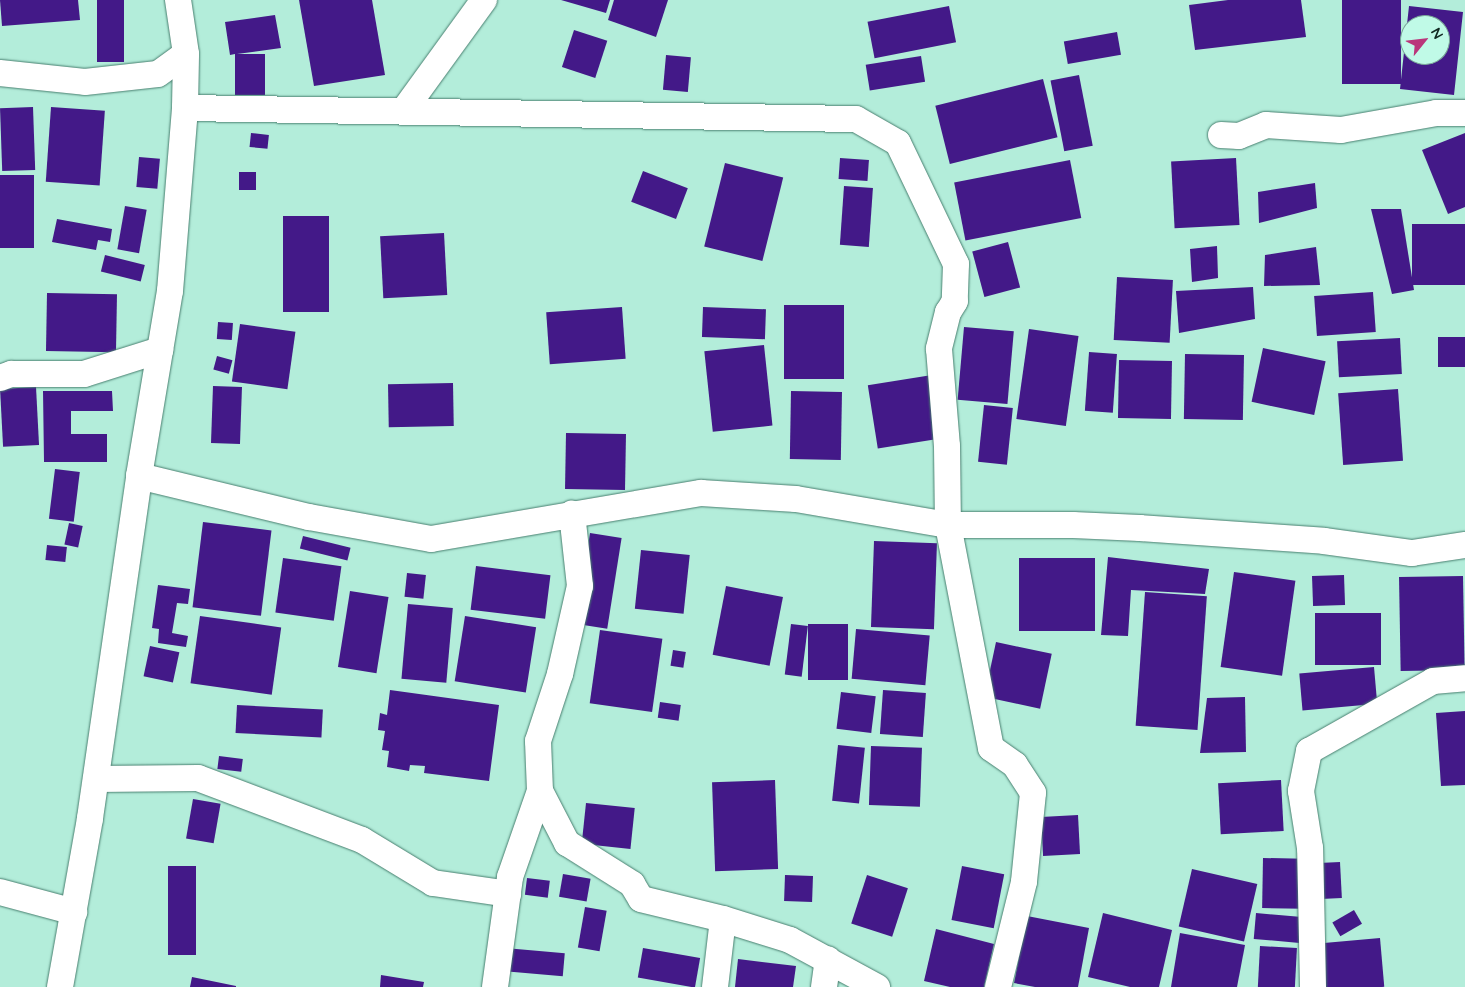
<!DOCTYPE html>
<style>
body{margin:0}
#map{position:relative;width:1465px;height:987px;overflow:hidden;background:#b3edda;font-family:Quicksand,sans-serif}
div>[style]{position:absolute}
.building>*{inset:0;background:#431988;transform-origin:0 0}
.roads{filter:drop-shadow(0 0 1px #487f6f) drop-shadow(0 0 1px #487f6f)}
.street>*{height:26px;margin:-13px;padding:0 13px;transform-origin:13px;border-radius:13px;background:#fff}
span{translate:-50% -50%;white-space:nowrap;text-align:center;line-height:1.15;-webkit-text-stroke:5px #c0fae7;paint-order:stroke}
.north{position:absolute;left:1400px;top:15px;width:50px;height:50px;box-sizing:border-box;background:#c0fae7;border:1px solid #7aa698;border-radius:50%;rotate:61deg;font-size:14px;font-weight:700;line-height:20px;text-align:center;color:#102821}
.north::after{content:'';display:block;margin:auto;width:18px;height:22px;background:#ba367b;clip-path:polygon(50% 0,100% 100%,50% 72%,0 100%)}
</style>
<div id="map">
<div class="building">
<div style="clip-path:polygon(0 0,78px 0,80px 20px,2px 26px)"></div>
<div style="left:97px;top:0;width:27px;height:62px"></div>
<div style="clip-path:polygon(299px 0,372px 0,385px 75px,314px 86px)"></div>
<div style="clip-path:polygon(561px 0,610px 0,606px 13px)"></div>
<div style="clip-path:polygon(614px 0,668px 0,656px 37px,608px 20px)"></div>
<div style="clip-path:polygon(1228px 0,1301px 0,1306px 37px,1195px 50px,1189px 5px)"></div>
<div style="left:1342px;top:0;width:59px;height:84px"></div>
<div style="left:949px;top:6px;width:37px;height:83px;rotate:79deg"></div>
<div style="clip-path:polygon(evenodd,1409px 6px,1463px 12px,1454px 95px,1400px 89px,1409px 6px,1410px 25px,1440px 25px,1440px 55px,1410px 55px,1410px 25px)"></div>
<div style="clip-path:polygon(275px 15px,281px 48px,237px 54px,265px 54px,265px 95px,235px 95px,235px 54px,230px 55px,225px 22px)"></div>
<div style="left:574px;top:30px;width:35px;height:39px;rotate:18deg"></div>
<div style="left:1117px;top:32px;width:23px;height:54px;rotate:80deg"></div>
<div style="left:666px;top:55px;width:25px;height:35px;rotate:5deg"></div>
<div style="left:921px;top:56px;width:26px;height:56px;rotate:81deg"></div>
<div style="left:1079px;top:75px;width:72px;height:29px;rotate:79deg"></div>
<div style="left:1043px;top:79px;width:60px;height:111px;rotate:76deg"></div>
<div style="left:33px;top:107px;width:63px;height:33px;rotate:88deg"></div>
<div style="left:51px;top:107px;width:54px;height:75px;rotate:4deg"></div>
<div style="left:251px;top:133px;width:18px;height:14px;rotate:6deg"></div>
<div style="clip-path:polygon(1465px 133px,1465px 207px,1448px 214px,1422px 150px)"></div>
<div style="left:139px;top:157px;width:21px;height:30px;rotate:5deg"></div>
<div style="left:840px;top:158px;width:29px;height:21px;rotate:4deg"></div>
<div style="left:1236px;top:158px;width:67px;height:65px;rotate:87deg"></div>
<div style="left:1070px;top:160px;width:59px;height:118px;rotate:79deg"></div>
<div style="left:725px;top:163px;width:60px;height:86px;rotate:14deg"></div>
<div style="left:643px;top:171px;width:48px;height:33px;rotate:21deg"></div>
<div style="left:239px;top:172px;width:17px;height:18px"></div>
<div style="left:0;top:175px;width:34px;height:73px"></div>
<div style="clip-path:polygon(1315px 183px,1317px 208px,1259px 223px,1258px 192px)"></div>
<div style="left:844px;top:186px;width:29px;height:59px;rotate:4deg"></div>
<div style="left:125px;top:206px;width:22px;height:44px;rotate:10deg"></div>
<div style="clip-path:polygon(1371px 209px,1401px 209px,1414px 290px,1392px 294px)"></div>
<div style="left:283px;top:216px;width:46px;height:96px"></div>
<div style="clip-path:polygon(57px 219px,112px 229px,110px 242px,98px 240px,96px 250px,52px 242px)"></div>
<div style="left:1465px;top:224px;width:61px;height:53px;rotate:90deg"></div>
<div style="left:444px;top:233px;width:62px;height:64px;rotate:87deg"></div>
<div style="left:1008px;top:242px;width:47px;height:37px;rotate:75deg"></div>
<div style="clip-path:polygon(1217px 246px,1218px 278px,1192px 282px,1190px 249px)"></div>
<div style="clip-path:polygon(1316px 247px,1320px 285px,1264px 286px,1265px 255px)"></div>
<div style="left:105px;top:255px;width:41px;height:17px;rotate:14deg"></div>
<div style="left:1117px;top:277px;width:56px;height:63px;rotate:3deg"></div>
<div style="clip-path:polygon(1253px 287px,1255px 319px,1179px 333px,1176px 291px)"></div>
<div style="left:1373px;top:292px;width:40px;height:59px;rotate:86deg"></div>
<div style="left:47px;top:293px;width:70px;height:58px;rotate:1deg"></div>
<div style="left:784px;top:305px;width:60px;height:74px"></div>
<div style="left:622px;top:307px;width:52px;height:76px;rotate:86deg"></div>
<div style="left:703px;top:307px;width:63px;height:30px;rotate:2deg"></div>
<div style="left:218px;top:322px;width:15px;height:17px;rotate:4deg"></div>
<div style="left:240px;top:324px;width:56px;height:58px;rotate:8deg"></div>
<div style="left:964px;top:327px;width:50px;height:73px;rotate:5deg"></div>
<div style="left:1029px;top:329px;width:50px;height:91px;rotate:8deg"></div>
<div style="left:1465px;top:337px;width:30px;height:27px;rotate:90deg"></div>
<div style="left:1400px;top:338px;width:36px;height:63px;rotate:87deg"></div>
<div style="left:764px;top:345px;width:81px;height:60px;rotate:84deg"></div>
<div style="left:1263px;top:348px;width:64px;height:55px;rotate:12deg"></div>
<div style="left:1089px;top:352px;width:28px;height:59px;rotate:4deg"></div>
<div style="left:1185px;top:354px;width:59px;height:65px;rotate:1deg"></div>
<div style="left:217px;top:356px;width:16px;height:14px;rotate:15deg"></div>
<div style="left:1119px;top:360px;width:53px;height:58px;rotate:1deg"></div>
<div style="left:932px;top:375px;width:64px;height:65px;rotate:81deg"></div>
<div style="left:453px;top:383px;width:43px;height:65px;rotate:89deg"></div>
<div style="left:213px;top:386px;width:29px;height:57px;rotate:2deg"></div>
<div style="left:36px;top:387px;width:58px;height:36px;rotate:87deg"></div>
<div style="left:1398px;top:389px;width:72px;height:60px;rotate:86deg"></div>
<div style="clip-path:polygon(43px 391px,112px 391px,113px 411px,71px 411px,71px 434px,107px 434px,107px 462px,44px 462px)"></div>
<div style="left:791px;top:391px;width:51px;height:68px;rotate:1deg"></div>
<div style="left:984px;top:405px;width:29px;height:57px;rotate:6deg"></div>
<div style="left:566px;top:433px;width:60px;height:56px;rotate:1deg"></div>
<div style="left:55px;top:469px;width:25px;height:50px;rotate:7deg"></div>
<div style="left:203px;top:522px;width:69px;height:86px;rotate:7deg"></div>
<div style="left:69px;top:523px;width:14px;height:22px;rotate:12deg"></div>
<div style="left:590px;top:533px;width:32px;height:92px;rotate:9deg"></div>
<div style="left:303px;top:536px;width:49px;height:13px;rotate:14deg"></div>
<div style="left:874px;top:541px;width:63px;height:86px;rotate:2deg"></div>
<div style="left:47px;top:545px;width:20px;height:15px;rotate:6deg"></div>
<div style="left:641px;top:550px;width:49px;height:59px;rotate:6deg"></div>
<div style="clip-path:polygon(1108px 557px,1209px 569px,1205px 594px,1131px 590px,1128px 636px,1101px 635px)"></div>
<div style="left:283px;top:558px;width:59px;height:55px;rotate:8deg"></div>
<div style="left:1019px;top:558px;width:76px;height:73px"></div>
<div style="left:476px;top:566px;width:75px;height:44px;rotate:7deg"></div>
<div style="left:1234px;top:572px;width:62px;height:96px;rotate:8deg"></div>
<div style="left:407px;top:573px;width:19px;height:24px;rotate:6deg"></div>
<div style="left:1344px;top:575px;width:30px;height:32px;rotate:88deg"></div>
<div style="left:1463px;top:576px;width:94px;height:64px;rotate:89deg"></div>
<div style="clip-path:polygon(158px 585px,190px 589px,188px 604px,177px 603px,172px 633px,188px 636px,186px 647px,158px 643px,159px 629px,152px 628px)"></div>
<div style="left:726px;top:586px;width:58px;height:70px;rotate:11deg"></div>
<div style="left:350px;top:591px;width:39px;height:77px;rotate:9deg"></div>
<div style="left:1145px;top:592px;width:62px;height:134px;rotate:4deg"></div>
<div style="left:408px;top:604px;width:45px;height:75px;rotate:5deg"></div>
<div style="left:1315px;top:613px;width:66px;height:52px"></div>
<div style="left:200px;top:616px;width:82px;height:68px;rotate:8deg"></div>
<div style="left:465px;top:616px;width:72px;height:66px;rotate:9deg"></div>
<div style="left:791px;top:624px;width:17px;height:51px;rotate:7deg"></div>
<div style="left:808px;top:624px;width:40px;height:56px"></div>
<div style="left:856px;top:629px;width:74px;height:50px;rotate:5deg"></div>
<div style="left:600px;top:630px;width:63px;height:74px;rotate:8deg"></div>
<div style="left:996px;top:642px;width:57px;height:56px;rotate:12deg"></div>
<div style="left:150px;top:646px;width:30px;height:31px;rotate:12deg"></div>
<div style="left:673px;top:650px;width:13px;height:16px;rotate:9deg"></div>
<div style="left:1374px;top:667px;width:37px;height:75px;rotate:85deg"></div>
<div style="clip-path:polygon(390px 690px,499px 705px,489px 781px,424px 773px,425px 766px,410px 765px,409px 771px,387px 767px,389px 751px,382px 750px,385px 731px,378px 730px,380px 713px,387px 715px)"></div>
<div style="left:883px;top:690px;width:43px;height:44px;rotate:4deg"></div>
<div style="left:841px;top:692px;width:35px;height:37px;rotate:7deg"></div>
<div style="clip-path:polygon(1245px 697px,1246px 752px,1200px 753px,1207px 698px)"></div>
<div style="left:660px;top:702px;width:21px;height:16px;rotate:8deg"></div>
<div style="left:237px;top:705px;width:86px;height:28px;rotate:3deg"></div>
<div style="clip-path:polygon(1465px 711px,1465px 785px,1441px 786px,1436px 713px)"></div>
<div style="left:838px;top:745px;width:27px;height:56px;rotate:6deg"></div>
<div style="left:871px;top:746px;width:51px;height:59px;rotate:2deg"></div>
<div style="left:219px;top:756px;width:24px;height:13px;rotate:7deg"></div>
<div style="left:775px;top:780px;width:89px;height:63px;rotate:88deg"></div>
<div style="left:1281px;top:780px;width:51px;height:63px;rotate:87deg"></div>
<div style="left:193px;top:799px;width:28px;height:40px;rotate:10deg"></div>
<div style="left:586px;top:803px;width:49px;height:41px;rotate:6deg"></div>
<div style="left:1078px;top:815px;width:39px;height:37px;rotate:87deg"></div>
<div style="left:1263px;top:858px;width:41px;height:50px;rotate:1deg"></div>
<div style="left:1340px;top:862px;width:36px;height:21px;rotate:87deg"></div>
<div style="left:168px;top:866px;width:28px;height:89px"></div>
<div style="left:962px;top:866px;width:43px;height:55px;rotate:11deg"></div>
<div style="left:1192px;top:869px;width:67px;height:59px;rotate:13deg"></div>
<div style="left:563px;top:874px;width:28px;height:23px;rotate:10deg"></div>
<div style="left:785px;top:875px;width:28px;height:26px;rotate:2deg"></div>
<div style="left:867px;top:875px;width:43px;height:51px;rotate:18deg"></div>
<div style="left:527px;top:878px;width:23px;height:17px;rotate:7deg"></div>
<div style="left:585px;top:907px;width:22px;height:41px;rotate:10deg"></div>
<div style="left:1354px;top:910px;width:16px;height:25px;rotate:60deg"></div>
<div style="clip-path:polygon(1103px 913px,1172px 930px,1159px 987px,1130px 987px,1088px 977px)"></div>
<div style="left:1256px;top:913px;width:46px;height:26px;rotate:5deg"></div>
<div style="clip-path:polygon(1027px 916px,1089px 928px,1078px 987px,1035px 987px,1014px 983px)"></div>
<div style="clip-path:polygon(936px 929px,994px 944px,984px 987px,950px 987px,924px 981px)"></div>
<div style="clip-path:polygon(1180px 933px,1245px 945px,1237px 987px,1171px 987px)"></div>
<div style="left:1380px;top:938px;width:49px;height:59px;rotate:85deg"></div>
<div style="left:1260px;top:946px;width:37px;height:41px;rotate:3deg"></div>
<div style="left:504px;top:948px;width:61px;height:23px;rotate:5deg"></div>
<div style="left:643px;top:948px;width:58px;height:30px;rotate:10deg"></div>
<div style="clip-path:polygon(738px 959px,796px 966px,793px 987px,735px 987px)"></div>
<div style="clip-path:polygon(381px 975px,424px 982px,423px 987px,380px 987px)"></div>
<div style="clip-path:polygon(192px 977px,236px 986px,236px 987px,190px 987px)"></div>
</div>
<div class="roads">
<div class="street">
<div style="left:0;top:73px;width:85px;rotate:6deg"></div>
<div style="left:85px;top:82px;width:73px;rotate:-6.3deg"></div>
<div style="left:158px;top:74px;width:34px;rotate:-36deg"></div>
<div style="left:185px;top:108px;width:671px;rotate:0.94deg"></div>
<div style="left:856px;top:119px;width:48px;rotate:29.7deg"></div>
<div style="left:898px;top:143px;width:134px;rotate:64.4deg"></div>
<div style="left:956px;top:264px;width:37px;rotate:92deg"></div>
<div style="left:955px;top:301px;width:13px;rotate:122deg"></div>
<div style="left:948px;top:312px;width:38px;rotate:104deg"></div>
<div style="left:939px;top:349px;width:97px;rotate:85.3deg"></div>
<div style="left:947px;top:446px;width:79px;rotate:89.3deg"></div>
<div style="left:948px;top:525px;width:227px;rotate:79.1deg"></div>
<div style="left:991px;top:748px;width:29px;rotate:35deg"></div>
<div style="left:1015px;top:765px;width:33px;rotate:57deg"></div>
<div style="left:1033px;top:793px;width:89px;rotate:95.8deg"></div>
<div style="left:1024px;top:882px;width:108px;rotate:103.9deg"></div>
<div style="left:404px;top:110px;width:136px;rotate:-54deg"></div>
<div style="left:1221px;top:135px;width:18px;rotate:3deg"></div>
<div style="left:1239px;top:136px;width:29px;rotate:-22deg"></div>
<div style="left:1266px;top:125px;width:75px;rotate:3.8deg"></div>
<div style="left:1341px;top:130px;width:97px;rotate:-10.1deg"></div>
<div style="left:1436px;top:113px;width:29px"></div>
<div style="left:0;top:378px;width:12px;rotate:-20deg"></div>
<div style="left:11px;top:374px;width:73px"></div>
<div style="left:84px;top:374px;width:80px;rotate:-17.5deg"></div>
<div style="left:139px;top:476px;width:175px;rotate:13.6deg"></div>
<div style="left:309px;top:517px;width:124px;rotate:10.2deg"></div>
<div style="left:431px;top:539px;width:274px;rotate:-9.7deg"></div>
<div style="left:701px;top:493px;width:95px;rotate:3.6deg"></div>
<div style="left:796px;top:499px;width:154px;rotate:9.7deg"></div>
<div style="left:948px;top:525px;width:125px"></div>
<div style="left:1073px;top:525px;width:67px;rotate:2.6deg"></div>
<div style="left:1140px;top:528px;width:184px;rotate:4deg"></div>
<div style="left:1324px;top:541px;width:89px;rotate:7.8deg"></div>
<div style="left:1412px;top:553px;width:54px;rotate:-8.6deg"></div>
<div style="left:96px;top:779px;width:102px;rotate:-0.6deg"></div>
<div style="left:198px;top:778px;width:175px;rotate:20.7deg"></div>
<div style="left:362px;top:840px;width:83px;rotate:31.2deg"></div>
<div style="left:433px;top:883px;width:76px;rotate:8.3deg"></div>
<div style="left:540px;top:791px;width:59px;rotate:62.6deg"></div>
<div style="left:567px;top:843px;width:77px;rotate:32.2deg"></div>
<div style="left:632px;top:884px;width:17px;rotate:59deg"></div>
<div style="left:641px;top:899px;width:84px;rotate:13.7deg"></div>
<div style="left:723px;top:919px;width:70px;rotate:17.4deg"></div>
<div style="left:790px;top:940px;width:99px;rotate:28.4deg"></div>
<div style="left:0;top:892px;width:77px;rotate:15.1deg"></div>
<div style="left:60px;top:987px;width:172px;rotate:-79.9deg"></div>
<div style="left:90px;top:818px;width:345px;rotate:-81.8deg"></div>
<div style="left:139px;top:476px;width:188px;rotate:-80.5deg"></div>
<div style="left:170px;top:291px;width:184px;rotate:-85.3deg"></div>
<div style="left:185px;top:108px;width:54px;rotate:-88.9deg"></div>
<div style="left:186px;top:54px;width:55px;rotate:-98.4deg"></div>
<div style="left:495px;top:987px;width:111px;rotate:-82.2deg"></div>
<div style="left:510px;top:877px;width:91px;rotate:-70.8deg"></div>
<div style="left:540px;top:791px;width:50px;rotate:-92.3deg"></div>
<div style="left:538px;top:741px;width:71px;rotate:-71.8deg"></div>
<div style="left:560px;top:674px;width:90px;rotate:-77.2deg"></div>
<div style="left:580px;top:586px;width:73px;rotate:-96.3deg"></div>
<div style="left:715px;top:987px;width:68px;rotate:-83.3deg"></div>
<div style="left:824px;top:987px;width:28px;rotate:-82deg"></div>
<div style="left:1313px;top:987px;width:139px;rotate:-91.2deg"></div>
<div style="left:1310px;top:848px;width:58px;rotate:-99deg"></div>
<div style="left:1301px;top:791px;width:41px;rotate:-78.7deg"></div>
<div style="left:1309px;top:751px;width:142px;rotate:-29.4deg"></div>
<div style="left:1433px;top:681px;width:32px;rotate:-5deg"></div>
</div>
</div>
<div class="north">N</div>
</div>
